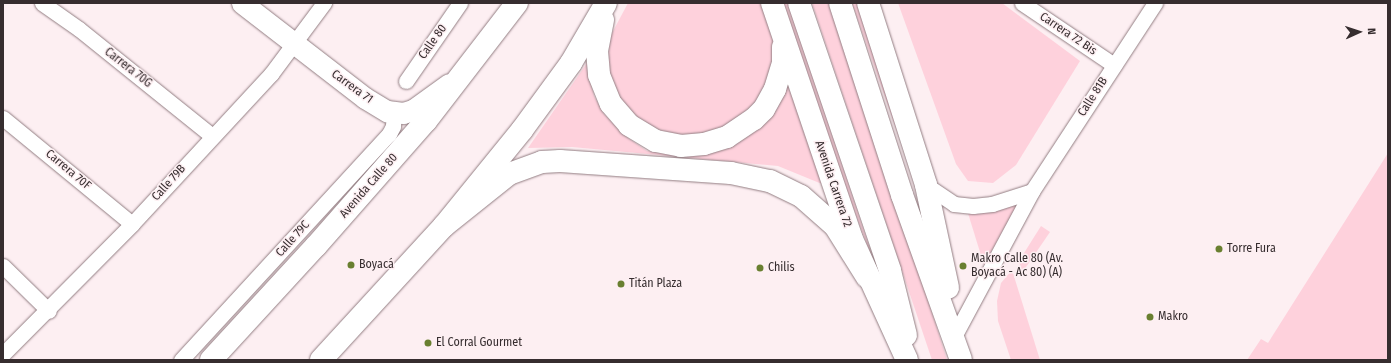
<!DOCTYPE html>
<meta charset="utf-8">
<style>
body{margin:0}
#map{position:relative;width:1391px;height:363px;overflow:hidden;background:#fdeff2;font-family:"Fira Sans Condensed",sans-serif}
div>[style]{position:absolute}
.green>*{inset:0;background:#fed1dc}
.roads{filter:drop-shadow(0 0 1px #927d82) drop-shadow(0 0 1px #927d82)}
.street>*{height:15px;margin:-7.5px;padding:0 7.5px;transform-origin:7.5px;border-radius:7.5px;background:#fff}
.secondary>*{height:21px;margin:-10.5px;padding:0 10.5px;transform-origin:10.5px;border-radius:10.5px;background:#fff}
.highway>*{height:22px;margin:-11px;padding:0 11px;transform-origin:11px;border-radius:11px;background:#fff}
.dots>*{width:11px;height:11px;translate:-50% -50%;box-sizing:border-box;border:2px solid #fdeff2;border-radius:50%}
span{translate:-50% -50%;white-space:nowrap;text-align:center;line-height:1.15;-webkit-text-stroke:3px #fdeff2;paint-order:stroke}
.street-label{font-size:12px;color:#362d2f}
.poi-label{font-size:12px;color:#362d2f}
.left{translate:0 -50%;text-align:left}
.frame{position:absolute;inset:0;border:4px solid #362d2f;pointer-events:none}
.north{position:absolute;left:1339px;top:12px;width:40px;height:40px;-webkit-text-stroke:3px #fdeff2;paint-order:stroke;rotate:87deg;font-size:11px;font-weight:700;line-height:16px;text-align:center;color:#362d2f}
.north::after{content:'';display:block;margin:auto;width:14px;height:18px;background:#362d2f;clip-path:polygon(50% 0,100% 100%,50% 72%,0 100%)}
</style>
<div id="map">
<div class="green">
<div style="clip-path:polygon(628px 3px,763px 3px,775px 44px,774px 68px,758px 99px,735px 124px,711px 136px,683px 138px,651px 131px,629px 118px,605px 73px,611px 35px)"></div>
<div style="clip-path:polygon(780px 3px,788px 3px,880px 279px,835px 160px)"></div>
<div style="clip-path:polygon(812px 3px,830px 3px,884px 160px,947px 360px,932px 360px)"></div>
<div style="clip-path:polygon(852px 3px,858px 3px,901px 143px)"></div>
<div style="clip-path:polygon(898px 3px,1002px 3px,1080px 61px,1016px 165px,993px 183px,968px 181px,956px 164px)"></div>
<div style="clip-path:polygon(587px 63px,594px 96px,604px 114px,628px 138px,647px 151px,678px 153px,713px 151px,788px 81px,822px 184px,778px 166px,572px 147px,528px 148px)"></div>
<div style="clip-path:polygon(1388px 153px,1388px 359px,1247px 360px,1261px 339px,1268px 343px)"></div>
<div style="clip-path:polygon(1020px 200px,984px 265px,967px 210px)"></div>
<div style="clip-path:polygon(1041px 226px,1050px 232px,1022px 273px,1019px 261px)"></div>
<div style="clip-path:polygon(1012px 270px,1040px 360px,1011px 360px,998px 321px,997px 301px,1001px 283px)"></div>
</div>
<div class="roads">
<div class="street">
<div style="left:42px;top:3px;width:45px;rotate:35.1deg"></div>
<div style="left:79px;top:29px;width:171px;rotate:38.8deg"></div>
<div style="left:1022px;top:3px;width:111px;rotate:34deg"></div>
<div style="left:406px;top:81px;width:95px;rotate:-55.3deg"></div>
<div style="left:3px;top:118px;width:167px;rotate:39.4deg"></div>
<div style="left:926px;top:185px;width:34px;rotate:34deg"></div>
<div style="left:954px;top:204px;width:19px;rotate:6deg"></div>
<div style="left:973px;top:206px;width:19px;rotate:-6deg"></div>
<div style="left:992px;top:204px;width:42px;rotate:-18deg"></div>
<div style="left:3px;top:266px;width:64px;rotate:44.4deg"></div>
<div style="left:957px;top:331px;width:159px;rotate:-61.8deg"></div>
<div style="left:1032px;top:191px;width:225px;rotate:-56.8deg"></div>
<div style="left:3px;top:354px;width:183px;rotate:-45.2deg"></div>
<div style="left:132px;top:224px;width:205px;rotate:-47.2deg"></div>
<div style="left:271px;top:74px;width:89px;rotate:-53.3deg"></div>
<div style="left:181px;top:360px;width:307px;rotate:-47.4deg"></div>
<div style="left:389px;top:134px;width:9px;rotate:-63deg"></div>
<div style="left:393px;top:126px;width:14px;rotate:-86deg"></div>
</div>
<div class="secondary">
<div style="left:242px;top:3px;width:155px;rotate:37.7deg"></div>
<div style="left:365px;top:98px;width:26px;rotate:31deg"></div>
<div style="left:387px;top:111px;width:16px;rotate:7deg"></div>
<div style="left:403px;top:113px;width:10px;rotate:-17deg"></div>
<div style="left:413px;top:110px;width:44px;rotate:-35.8deg"></div>
</div>
<div class="highway">
<div style="left:772px;top:3px;width:247px;rotate:71.3deg"></div>
<div style="left:851px;top:237px;width:135px;rotate:65.5deg"></div>
<div style="left:799px;top:3px;width:283px;rotate:71.2deg"></div>
<div style="left:890px;top:271px;width:66px;rotate:76deg"></div>
<div style="left:840px;top:3px;width:202px;rotate:72.1deg"></div>
<div style="left:902px;top:195px;width:175px;rotate:70.3deg"></div>
<div style="left:868px;top:3px;width:191px;rotate:72.3deg"></div>
<div style="left:926px;top:185px;width:105px;rotate:77.9deg"></div>
<div style="left:603px;top:20px;width:32px;rotate:101deg"></div>
<div style="left:597px;top:51px;width:24px;rotate:85deg"></div>
<div style="left:599px;top:75px;width:31px;rotate:68deg"></div>
<div style="left:611px;top:104px;width:28px;rotate:49deg"></div>
<div style="left:629px;top:125px;width:31px;rotate:31deg"></div>
<div style="left:656px;top:141px;width:25px;rotate:11deg"></div>
<div style="left:681px;top:146px;width:23px;rotate:-5deg"></div>
<div style="left:704px;top:144px;width:24px;rotate:-17deg"></div>
<div style="left:727px;top:137px;width:32px;rotate:-34deg"></div>
<div style="left:754px;top:119px;width:14px;rotate:-45deg"></div>
<div style="left:764px;top:109px;width:23px;rotate:-61deg"></div>
<div style="left:775px;top:89px;width:27px;rotate:-73deg"></div>
<div style="left:783px;top:63px;width:16px;rotate:-90deg"></div>
<div style="left:444px;top:226px;width:83px;rotate:-38.7deg"></div>
<div style="left:509px;top:174px;width:35px;rotate:-20deg"></div>
<div style="left:542px;top:162px;width:18px;rotate:-3deg"></div>
<div style="left:560px;top:161px;width:171px;rotate:4deg"></div>
<div style="left:731px;top:173px;width:40px;rotate:12deg"></div>
<div style="left:770px;top:181px;width:34px;rotate:26deg"></div>
<div style="left:801px;top:196px;width:45px;rotate:41.4deg"></div>
<div style="left:835px;top:226px;width:60px;rotate:57.9deg"></div>
<div style="left:211px;top:360px;width:155px;rotate:-47.4deg"></div>
<div style="left:316px;top:246px;width:167px;rotate:-48.7deg"></div>
<div style="left:426px;top:121px;width:149px;rotate:-52.4deg"></div>
<div style="left:321px;top:360px;width:182px;rotate:-47.5deg"></div>
<div style="left:444px;top:226px;width:124px;rotate:-50.9deg"></div>
<div style="left:522px;top:130px;width:83px;rotate:-53.8deg"></div>
<div style="left:571px;top:63px;width:69px;rotate:-59.7deg"></div>
</div>
</div>
<div class="dots">
<div style="left:1219px;top:249px;background:#697f30"></div>
<div style="left:351px;top:265px;background:#697f30"></div>
<div style="left:963px;top:266px;background:#697f30"></div>
<div style="left:760px;top:268px;background:#697f30"></div>
<div style="left:621px;top:284px;background:#697f30"></div>
<div style="left:1150px;top:317px;background:#697f30"></div>
<div style="left:428px;top:343px;background:#697f30"></div>
</div>
<div class="street-label">
<span style="left:1068px;top:34px;rotate:34deg">Carrera 72 Bis</span>
<span style="left:433px;top:42px;rotate:-55deg">Calle 80</span>
<span style="left:128px;top:68px;rotate:38deg">Carrera 70G</span>
<span style="left:352px;top:87px;rotate:36deg">Carrera 71</span>
<span style="left:1093px;top:97px;rotate:-57deg">Calle 81B</span>
<span style="left:68px;top:170px;rotate:40deg">Carrera 70F</span>
<span style="left:169px;top:183px;rotate:-48deg">Calle 79B</span>
<span style="left:833px;top:184px;rotate:71deg">Avenida Carrera 72</span>
<span style="left:369px;top:186px;rotate:-49deg">Avenida Calle 80</span>
<span style="left:293px;top:239px;rotate:-48deg">Calle 79C</span>
</div>
<div class="poi-label">
<span class="left" style="left:1227px;top:249px">Torre Fura</span>
<span class="left" style="left:971px;top:266px">Makro Calle 80 (Av.<br>Boyacá - Ac 80) (A)</span>
<span class="left" style="left:359px;top:265px">Boyacá</span>
<span class="left" style="left:768px;top:268px">Chilis</span>
<span class="left" style="left:629px;top:284px">Titán Plaza</span>
<span class="left" style="left:1158px;top:317px">Makro</span>
<span class="left" style="left:436px;top:343px">El Corral Gourmet</span>
</div>
<div class="frame"></div>
<div class="north">N</div>
</div>
